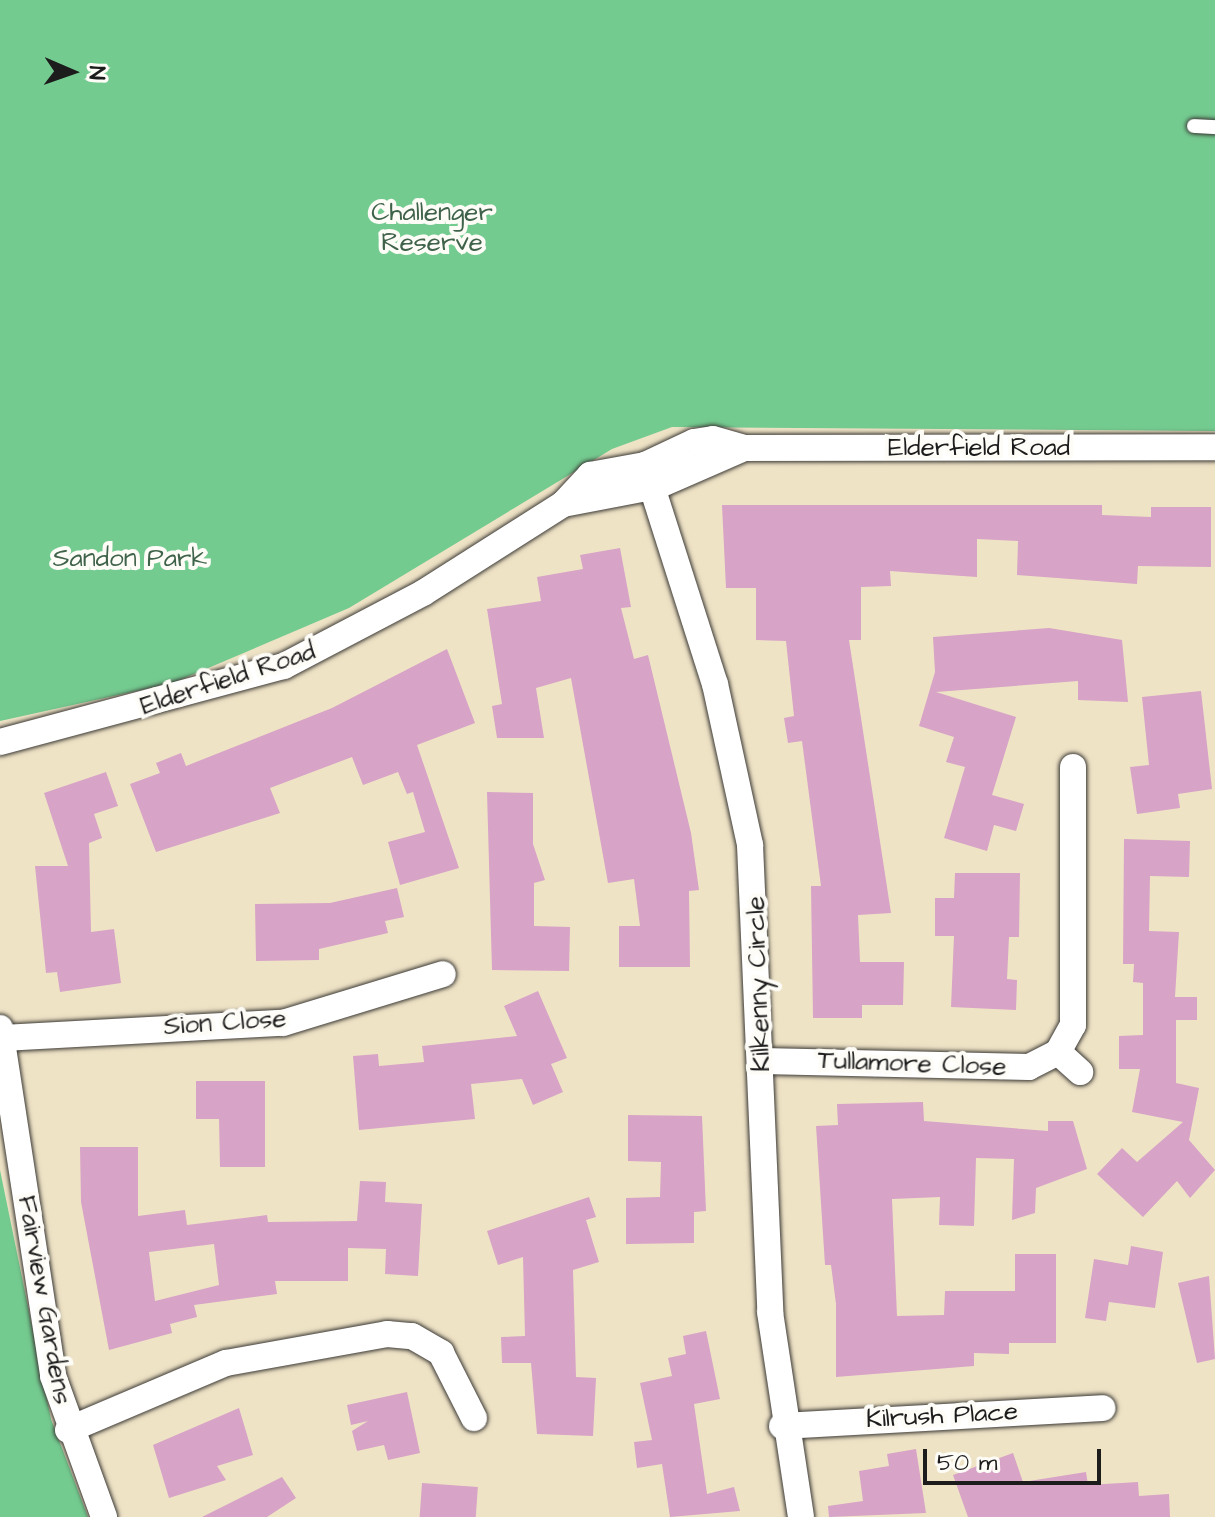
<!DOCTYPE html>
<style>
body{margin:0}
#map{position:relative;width:1215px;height:1517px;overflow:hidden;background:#efe3c6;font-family:"Architects Daughter",sans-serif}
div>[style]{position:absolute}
.green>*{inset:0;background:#74cb90}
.building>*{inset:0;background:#d7a3c6;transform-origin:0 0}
.roads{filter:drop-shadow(0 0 2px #3c3a36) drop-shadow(0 0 2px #3c3a36)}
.lane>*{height:14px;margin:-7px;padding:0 7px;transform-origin:7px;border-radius:7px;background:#fff}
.street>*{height:26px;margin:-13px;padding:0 13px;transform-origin:13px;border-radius:13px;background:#fff}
span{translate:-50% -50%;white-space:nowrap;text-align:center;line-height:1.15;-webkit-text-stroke:8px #fdfcf7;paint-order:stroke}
.park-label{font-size:26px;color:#3f624a}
.street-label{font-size:26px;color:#1c1c1c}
.north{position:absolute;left:32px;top:32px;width:80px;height:80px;-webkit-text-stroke:6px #fdfcf7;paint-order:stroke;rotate:92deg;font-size:22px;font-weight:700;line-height:32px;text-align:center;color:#1c1c1c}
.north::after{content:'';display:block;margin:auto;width:28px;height:36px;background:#1c1c1c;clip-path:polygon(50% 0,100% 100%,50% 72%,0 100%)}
.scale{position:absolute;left:923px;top:1449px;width:178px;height:36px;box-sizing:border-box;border:4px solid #1c1c1c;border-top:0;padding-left:10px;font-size:24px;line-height:28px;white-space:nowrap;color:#1c1c1c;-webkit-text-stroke:6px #fdfcf7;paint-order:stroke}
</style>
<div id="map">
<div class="green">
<div style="clip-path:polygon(0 0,1215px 0,1215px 431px,672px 427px,612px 449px,349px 608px,173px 683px,0 721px)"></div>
<div style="clip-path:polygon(0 1170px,51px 1419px,88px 1517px,0 1517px)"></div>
</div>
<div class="building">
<div style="clip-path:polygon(722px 505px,1102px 505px,1102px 515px,1151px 517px,1151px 507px,1211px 507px,1211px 567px,1138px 566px,1137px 584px,1017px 575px,1018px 541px,977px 539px,977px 577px,890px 571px,891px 586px,861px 587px,861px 640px,849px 640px,891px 913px,858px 915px,860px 962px,904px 962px,903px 1005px,862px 1005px,862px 1018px,813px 1018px,811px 886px,821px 886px,802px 741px,788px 743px,784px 718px,794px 716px,786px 641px,756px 640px,756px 588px,726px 588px)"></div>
<div style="clip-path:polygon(620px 548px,631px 607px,621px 608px,634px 659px,648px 655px,691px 833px,699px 890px,689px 891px,690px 967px,619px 967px,619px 926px,640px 926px,634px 879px,608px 883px,571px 678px,536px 688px,544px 738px,497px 738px,492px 706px,502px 704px,487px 609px,541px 601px,537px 577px,583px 569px,580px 555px)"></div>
<div style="clip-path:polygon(1049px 628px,1122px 640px,1128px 702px,1078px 700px,1078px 681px,936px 692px,1016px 717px,992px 795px,1024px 804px,1016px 831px,994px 825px,987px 851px,944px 838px,965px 767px,946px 762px,954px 737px,919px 726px,935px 672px,933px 637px)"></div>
<div style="clip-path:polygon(447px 649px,475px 723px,417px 745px,459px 868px,400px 885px,388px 842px,425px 832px,413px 792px,407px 794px,398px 772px,363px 785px,352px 757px,270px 788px,280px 813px,156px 852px,130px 784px,160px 773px,156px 763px,181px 753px,186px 766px,332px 708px)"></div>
<div style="clip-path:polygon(1201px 691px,1212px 789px,1178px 794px,1180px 808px,1137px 814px,1130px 767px,1149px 765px,1142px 697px)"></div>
<div style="clip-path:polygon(106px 772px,118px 806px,94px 814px,102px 838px,89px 843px,91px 932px,114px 929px,121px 983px,60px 992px,57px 972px,46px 973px,35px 866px,68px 866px,44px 793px)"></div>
<div style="clip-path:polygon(487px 792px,533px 793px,533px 844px,545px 880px,534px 883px,534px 926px,570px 927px,569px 971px,492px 970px)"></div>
<div style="clip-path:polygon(1124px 839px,1190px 841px,1189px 877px,1150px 876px,1149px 931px,1179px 932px,1175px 997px,1197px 997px,1197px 1020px,1176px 1020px,1176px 1083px,1199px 1088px,1189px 1140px,1215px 1170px,1190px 1198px,1177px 1181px,1143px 1217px,1097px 1174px,1122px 1148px,1137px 1162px,1183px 1122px,1132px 1112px,1140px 1069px,1119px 1069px,1119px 1036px,1143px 1035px,1143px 983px,1133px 982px,1134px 964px,1123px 964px)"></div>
<div style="clip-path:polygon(955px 873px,1020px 873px,1019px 937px,1009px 937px,1007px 979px,1017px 980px,1016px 1010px,951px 1007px,954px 936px,935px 936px,935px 898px,954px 898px)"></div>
<div style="clip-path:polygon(397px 888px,404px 917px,385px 921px,388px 933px,319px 949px,319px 960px,256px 961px,255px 904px,330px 903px)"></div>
<div style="clip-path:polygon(538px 991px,567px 1058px,551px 1064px,563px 1092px,533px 1105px,522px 1079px,471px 1084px,475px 1119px,359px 1130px,353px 1056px,378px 1054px,379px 1066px,424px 1062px,422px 1046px,517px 1036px,504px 1006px)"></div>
<div style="clip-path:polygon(196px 1081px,265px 1081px,265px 1167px,220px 1167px,219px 1119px,196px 1119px)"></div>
<div style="clip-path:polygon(923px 1102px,924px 1121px,1048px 1131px,1048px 1121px,1073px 1121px,1087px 1169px,1036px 1188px,1035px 1213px,1012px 1220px,1014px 1159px,976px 1158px,974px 1226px,939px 1225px,940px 1197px,892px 1199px,897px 1316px,944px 1315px,945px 1291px,1015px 1291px,1015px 1254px,1056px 1254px,1056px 1343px,1009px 1343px,1009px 1354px,974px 1353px,974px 1366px,836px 1377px,836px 1304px,831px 1265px,825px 1265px,816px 1126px,838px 1125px,837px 1104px)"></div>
<div style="clip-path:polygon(628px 1115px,702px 1116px,706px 1211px,694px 1212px,694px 1243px,626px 1244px,626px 1198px,660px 1197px,661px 1162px,628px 1161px)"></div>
<div style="clip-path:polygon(evenodd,80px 1147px,138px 1147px,138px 1216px,185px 1210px,187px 1225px,267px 1215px,268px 1222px,357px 1221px,360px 1181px,386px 1182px,385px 1202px,422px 1204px,418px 1276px,385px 1274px,386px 1249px,348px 1248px,348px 1281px,275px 1281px,277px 1294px,194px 1305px,197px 1317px,170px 1324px,172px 1333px,109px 1350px,81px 1202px,80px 1147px,214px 1244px,219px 1285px,155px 1301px,149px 1252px,214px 1244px)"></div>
<div style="clip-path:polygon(589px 1197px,596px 1217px,586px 1220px,599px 1262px,573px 1270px,576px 1377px,596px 1378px,593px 1436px,537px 1434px,531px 1363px,502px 1363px,501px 1337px,525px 1336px,523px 1257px,498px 1265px,487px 1231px)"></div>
<div style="clip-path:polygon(1131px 1246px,1163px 1252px,1155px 1308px,1109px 1302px,1106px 1321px,1085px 1318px,1094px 1259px,1128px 1265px)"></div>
<div style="clip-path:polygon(1209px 1276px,1215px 1359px,1197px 1363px,1178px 1283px)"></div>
<div style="clip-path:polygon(706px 1331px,720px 1399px,694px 1404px,707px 1494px,734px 1487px,740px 1511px,670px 1517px,662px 1464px,637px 1468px,634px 1442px,652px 1440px,640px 1383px,672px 1376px,668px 1358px,686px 1354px,683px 1336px)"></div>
<div style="clip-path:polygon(407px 1392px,420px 1453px,388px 1460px,384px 1445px,357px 1451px,352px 1431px,368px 1421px,351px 1425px,347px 1405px)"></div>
<div style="clip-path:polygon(239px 1408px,253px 1455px,217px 1466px,226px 1480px,169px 1498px,153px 1445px)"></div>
<div style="clip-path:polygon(916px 1449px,926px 1513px,829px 1517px,828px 1506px,863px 1501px,859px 1471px,889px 1466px,887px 1454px)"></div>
<div style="clip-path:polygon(1013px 1453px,1023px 1482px,1086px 1472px,1088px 1485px,1138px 1482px,1139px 1496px,1169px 1494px,1170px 1517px,968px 1517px,953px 1475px)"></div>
<div style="clip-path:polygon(282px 1477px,296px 1498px,267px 1517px,202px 1517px)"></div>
<div style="left:422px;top:1483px;width:56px;height:34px;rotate:4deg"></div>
</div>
<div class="roads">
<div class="lane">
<div style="left:1194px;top:126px;width:21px;rotate:3deg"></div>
</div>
<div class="street">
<div style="left:645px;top:465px;width:230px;rotate:72.3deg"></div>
<div style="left:715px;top:684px;width:165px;rotate:77.7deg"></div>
<div style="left:750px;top:845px;width:467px;rotate:87.5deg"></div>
<div style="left:770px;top:1312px;width:207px;rotate:81.4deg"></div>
<div style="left:563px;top:504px;width:96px;rotate:-10.8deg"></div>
<div style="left:657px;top:486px;width:95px;rotate:-23.6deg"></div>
<div style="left:744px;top:448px;width:471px;rotate:-0.1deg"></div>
<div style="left:0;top:742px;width:294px;rotate:-15deg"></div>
<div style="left:284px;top:666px;width:157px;rotate:-27.7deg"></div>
<div style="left:423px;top:593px;width:166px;rotate:-32.4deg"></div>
<div style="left:563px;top:504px;width:40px;rotate:-47deg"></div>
<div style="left:590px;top:475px;width:56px;rotate:-10.3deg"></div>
<div style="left:645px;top:465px;width:54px;rotate:-25.1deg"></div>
<div style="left:694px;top:442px;width:19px;rotate:-9deg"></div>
<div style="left:713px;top:439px;width:32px;rotate:16deg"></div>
<div style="left:0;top:1028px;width:352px;rotate:81.3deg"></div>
<div style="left:53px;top:1376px;width:150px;rotate:70.1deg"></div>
<div style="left:2px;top:1038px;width:281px;rotate:-3.1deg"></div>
<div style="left:283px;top:1023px;width:167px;rotate:-17deg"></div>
<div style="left:1058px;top:1052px;width:30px;rotate:42deg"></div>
<div style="left:762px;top:1061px;width:267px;rotate:1.3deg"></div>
<div style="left:1029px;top:1067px;width:33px;rotate:-27deg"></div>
<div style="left:1058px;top:1052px;width:31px;rotate:-61deg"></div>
<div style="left:1073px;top:1025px;width:258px;rotate:-90deg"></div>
<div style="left:782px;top:1426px;width:321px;rotate:-3.2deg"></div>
<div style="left:68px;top:1430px;width:172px;rotate:-23deg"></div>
<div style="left:226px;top:1363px;width:164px;rotate:-10.2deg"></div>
<div style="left:387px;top:1334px;width:25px;rotate:5deg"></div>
<div style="left:412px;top:1336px;width:34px;rotate:30deg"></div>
<div style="left:441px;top:1353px;width:73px;rotate:63.1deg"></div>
</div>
</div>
<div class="park-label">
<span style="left:432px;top:228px">Challenger<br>Reserve</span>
<span style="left:130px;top:559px">Sandon Park</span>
</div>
<div class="street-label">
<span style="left:979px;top:448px">Elderfield Road</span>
<span style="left:228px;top:679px;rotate:-18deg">Elderfield Road</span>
<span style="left:759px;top:984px;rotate:-92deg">Kilkenny Circle</span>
<span style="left:225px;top:1023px;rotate:-4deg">Sion Close</span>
<span style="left:912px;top:1064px;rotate:2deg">Tullamore Close</span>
<span style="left:44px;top:1300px;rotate:80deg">Fairview Gardens</span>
<span style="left:942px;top:1416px;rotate:-3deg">Kilrush Place</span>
</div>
<div class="north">N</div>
<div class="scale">50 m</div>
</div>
